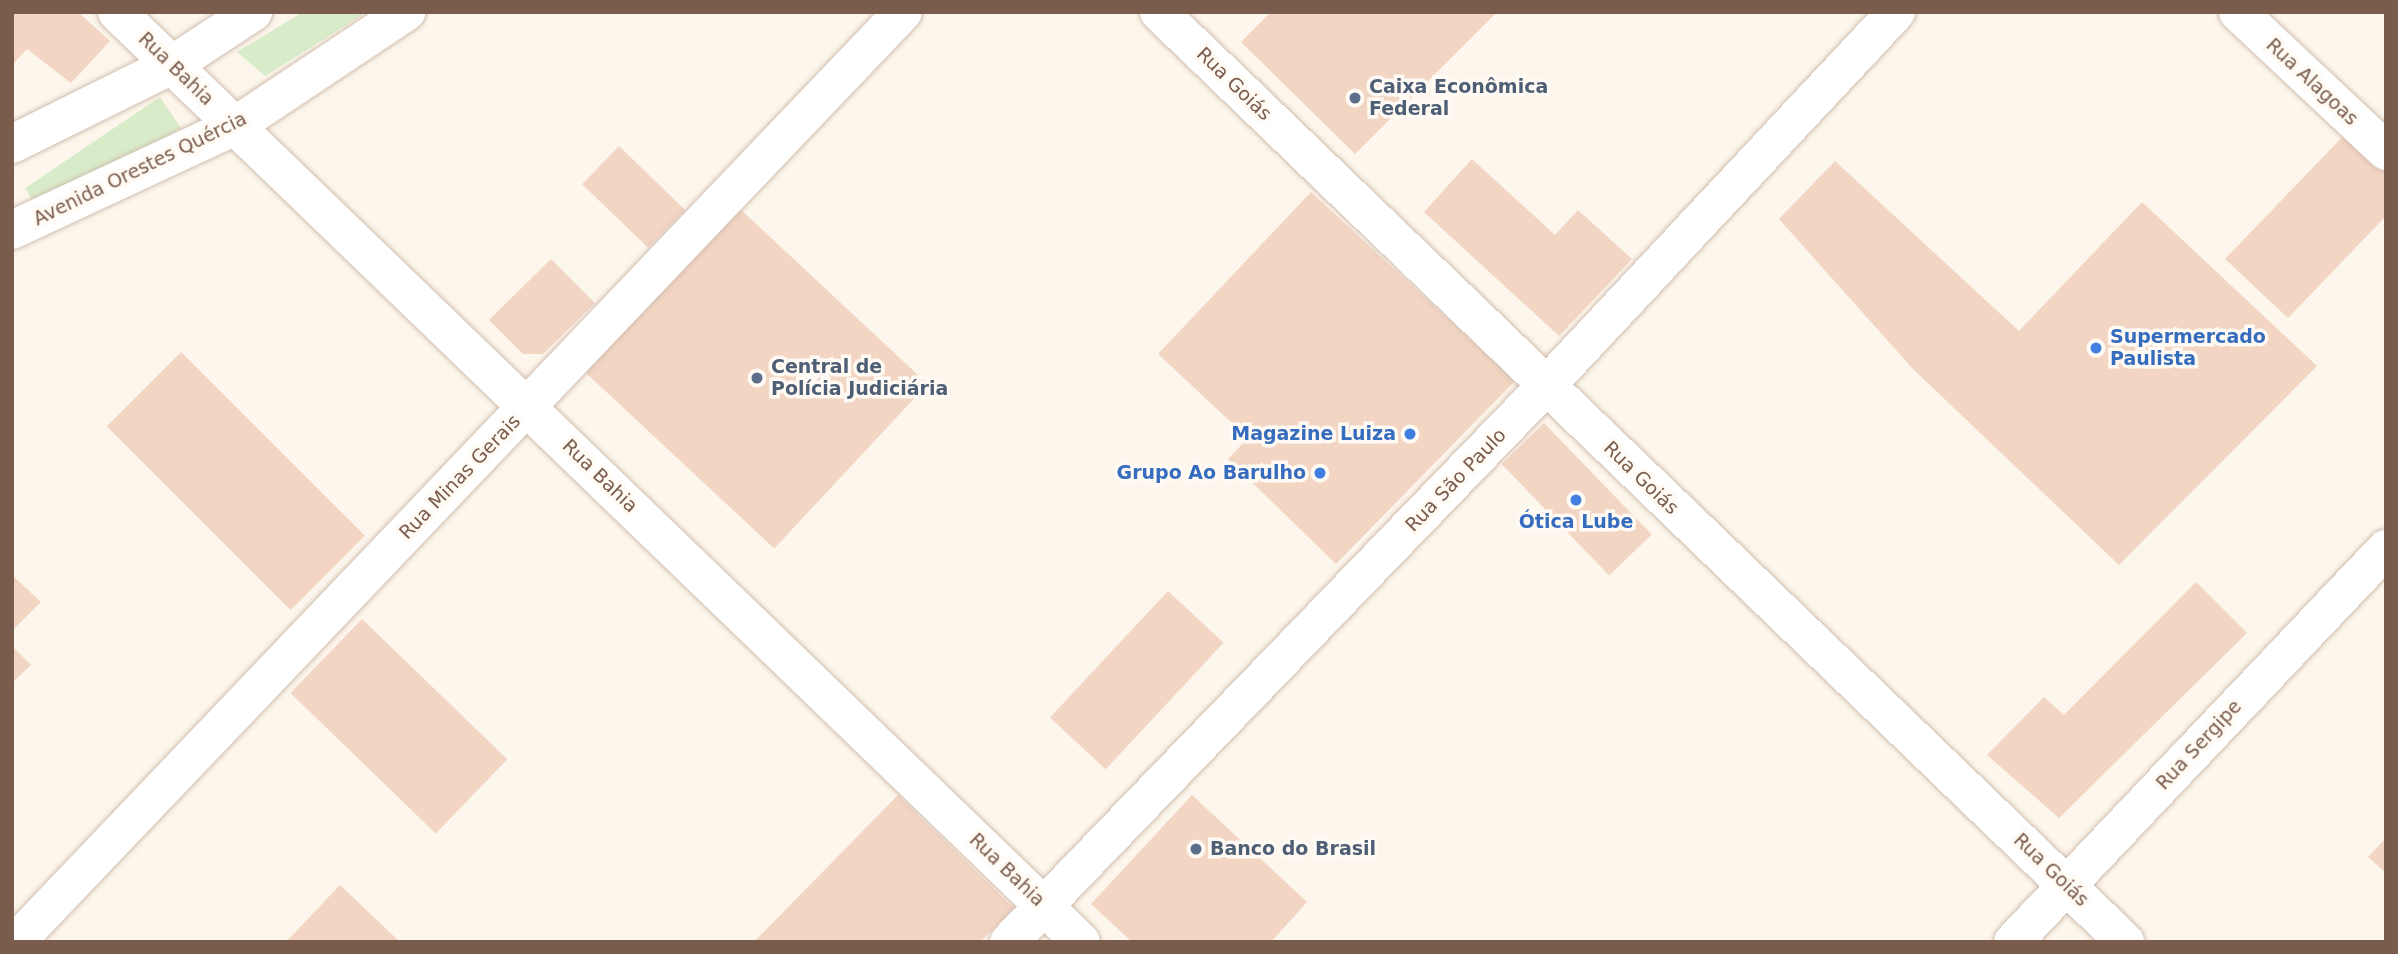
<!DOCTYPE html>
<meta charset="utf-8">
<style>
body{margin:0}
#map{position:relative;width:2398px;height:954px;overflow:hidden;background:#fdf6ec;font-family:"DejaVu Sans",sans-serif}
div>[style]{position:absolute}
.green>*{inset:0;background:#d8ecc9;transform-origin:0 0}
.building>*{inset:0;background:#f3d5c3;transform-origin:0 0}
.roads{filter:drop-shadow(0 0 2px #d1beb0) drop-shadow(0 0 2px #d1beb0)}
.street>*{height:38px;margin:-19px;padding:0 19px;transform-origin:19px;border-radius:19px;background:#fff}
.secondary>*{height:38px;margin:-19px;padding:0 19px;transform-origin:19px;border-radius:19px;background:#fff}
.dots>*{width:19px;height:19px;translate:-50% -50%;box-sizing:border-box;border:4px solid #fffaf3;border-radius:50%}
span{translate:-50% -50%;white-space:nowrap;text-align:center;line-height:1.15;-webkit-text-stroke:7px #fffaf3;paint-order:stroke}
.street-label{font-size:19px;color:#7a5c4d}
.service-label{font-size:19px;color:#4e5e75;font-weight:700}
.left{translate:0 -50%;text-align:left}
.shop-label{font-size:19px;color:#366cbe;font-weight:700}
.right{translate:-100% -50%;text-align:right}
.frame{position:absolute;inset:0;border:14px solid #7a5c4d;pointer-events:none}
</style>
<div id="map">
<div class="green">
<div style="clip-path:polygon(303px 12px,367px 12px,265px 76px,237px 52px)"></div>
<div style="left:160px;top:97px;width:37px;height:163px;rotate:56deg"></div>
</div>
<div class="building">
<div style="clip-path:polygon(12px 12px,78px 12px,110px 41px,71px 83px,27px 49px,12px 65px)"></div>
<div style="clip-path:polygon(1271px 12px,1497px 12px,1355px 154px,1241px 42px)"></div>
<div style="clip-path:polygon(2349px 130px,2386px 165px,2386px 216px,2288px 318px,2225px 259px)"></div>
<div style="left:619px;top:146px;width:92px;height:53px;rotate:44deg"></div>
<div style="clip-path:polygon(1472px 159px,1555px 235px,1578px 210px,1632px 259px,1559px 336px,1424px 212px)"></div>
<div style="clip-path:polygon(1835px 161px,2019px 331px,2142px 202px,2317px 366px,2119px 565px,1913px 369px,1779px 219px)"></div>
<div style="clip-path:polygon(1311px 192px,1515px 381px,1336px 564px,1228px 459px,1248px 438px,1158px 354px)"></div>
<div style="left:739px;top:208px;width:258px;height:225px;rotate:43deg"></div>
<div style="clip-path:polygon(551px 259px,595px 303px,543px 354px,523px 354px,489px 320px)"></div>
<div style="left:181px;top:352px;width:260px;height:105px;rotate:45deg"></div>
<div style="left:1544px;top:423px;width:155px;height:59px;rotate:46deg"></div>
<div style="clip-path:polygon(12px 575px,41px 602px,12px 631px)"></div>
<div style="clip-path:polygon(2196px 582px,2247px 633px,2059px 818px,1987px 755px,2044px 697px,2064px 715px)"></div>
<div style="left:1168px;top:591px;width:76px;height:173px;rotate:43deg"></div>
<div style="left:362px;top:619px;width:202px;height:103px;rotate:44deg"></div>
<div style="clip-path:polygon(12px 646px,31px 665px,12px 683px)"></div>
<div style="clip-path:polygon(898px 795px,1014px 908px,980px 942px,754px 942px)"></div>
<div style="clip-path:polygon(1192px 795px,1307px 902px,1271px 942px,1132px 942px,1091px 904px)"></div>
<div style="clip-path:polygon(2386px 838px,2386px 873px,2368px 857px)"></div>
<div style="clip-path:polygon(340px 885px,400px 942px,286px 942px)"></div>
</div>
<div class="roads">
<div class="street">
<div style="left:117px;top:12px;width:1339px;rotate:43.97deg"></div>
<div style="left:2238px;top:12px;width:203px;rotate:43.2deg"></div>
<div style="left:16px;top:942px;width:1285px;rotate:-46.36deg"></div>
<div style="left:1009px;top:942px;width:772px;rotate:-46deg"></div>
<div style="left:1545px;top:387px;width:514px;rotate:-46.89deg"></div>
<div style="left:2013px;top:942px;width:542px;rotate:-46.5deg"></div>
</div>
<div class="secondary">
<div style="left:1159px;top:12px;width:1341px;rotate:43.91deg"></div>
<div style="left:12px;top:144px;width:178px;rotate:-26.3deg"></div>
<div style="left:172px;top:65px;width:97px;rotate:-33.2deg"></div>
<div style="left:12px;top:230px;width:246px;rotate:-25deg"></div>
<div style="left:235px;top:126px;width:206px;rotate:-33.7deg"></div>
</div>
</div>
<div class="dots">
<div style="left:1355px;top:98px;background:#5c6f8a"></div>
<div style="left:2096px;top:348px;background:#3f7fe0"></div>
<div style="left:757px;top:378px;background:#5c6f8a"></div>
<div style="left:1410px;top:434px;background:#3f7fe0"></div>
<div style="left:1320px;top:473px;background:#3f7fe0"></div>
<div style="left:1576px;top:500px;background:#3f7fe0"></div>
<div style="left:1196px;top:849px;background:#5c6f8a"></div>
</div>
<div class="street-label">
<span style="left:176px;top:69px;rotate:44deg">Rua Bahia</span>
<span style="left:2312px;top:82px;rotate:43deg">Rua Alagoas</span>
<span style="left:1234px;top:84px;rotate:44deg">Rua Goiás</span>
<span style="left:140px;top:169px;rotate:-26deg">Avenida Orestes Quércia</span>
<span style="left:600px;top:476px;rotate:44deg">Rua Bahia</span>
<span style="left:460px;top:477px;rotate:-46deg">Rua Minas Gerais</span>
<span style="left:1641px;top:478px;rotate:44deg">Rua Goiás</span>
<span style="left:1456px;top:480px;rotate:-46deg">Rua São Paulo</span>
<span style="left:2199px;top:745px;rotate:-47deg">Rua Sergipe</span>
<span style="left:1007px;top:870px;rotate:44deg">Rua Bahia</span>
<span style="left:2051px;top:870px;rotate:44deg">Rua Goiás</span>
</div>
<div class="service-label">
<span class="left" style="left:1369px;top:98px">Caixa Econômica<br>Federal</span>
<span class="left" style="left:771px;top:378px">Central de<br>Polícia Judiciária</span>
<span class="left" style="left:1210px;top:849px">Banco do Brasil</span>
</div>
<div class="shop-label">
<span class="left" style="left:2110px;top:348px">Supermercado<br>Paulista</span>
<span class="right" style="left:1396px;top:434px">Magazine Luiza</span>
<span class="right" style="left:1306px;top:473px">Grupo Ao Barulho</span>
<span style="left:1576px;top:522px">Ótica Lube</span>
</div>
<div class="frame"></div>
</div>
